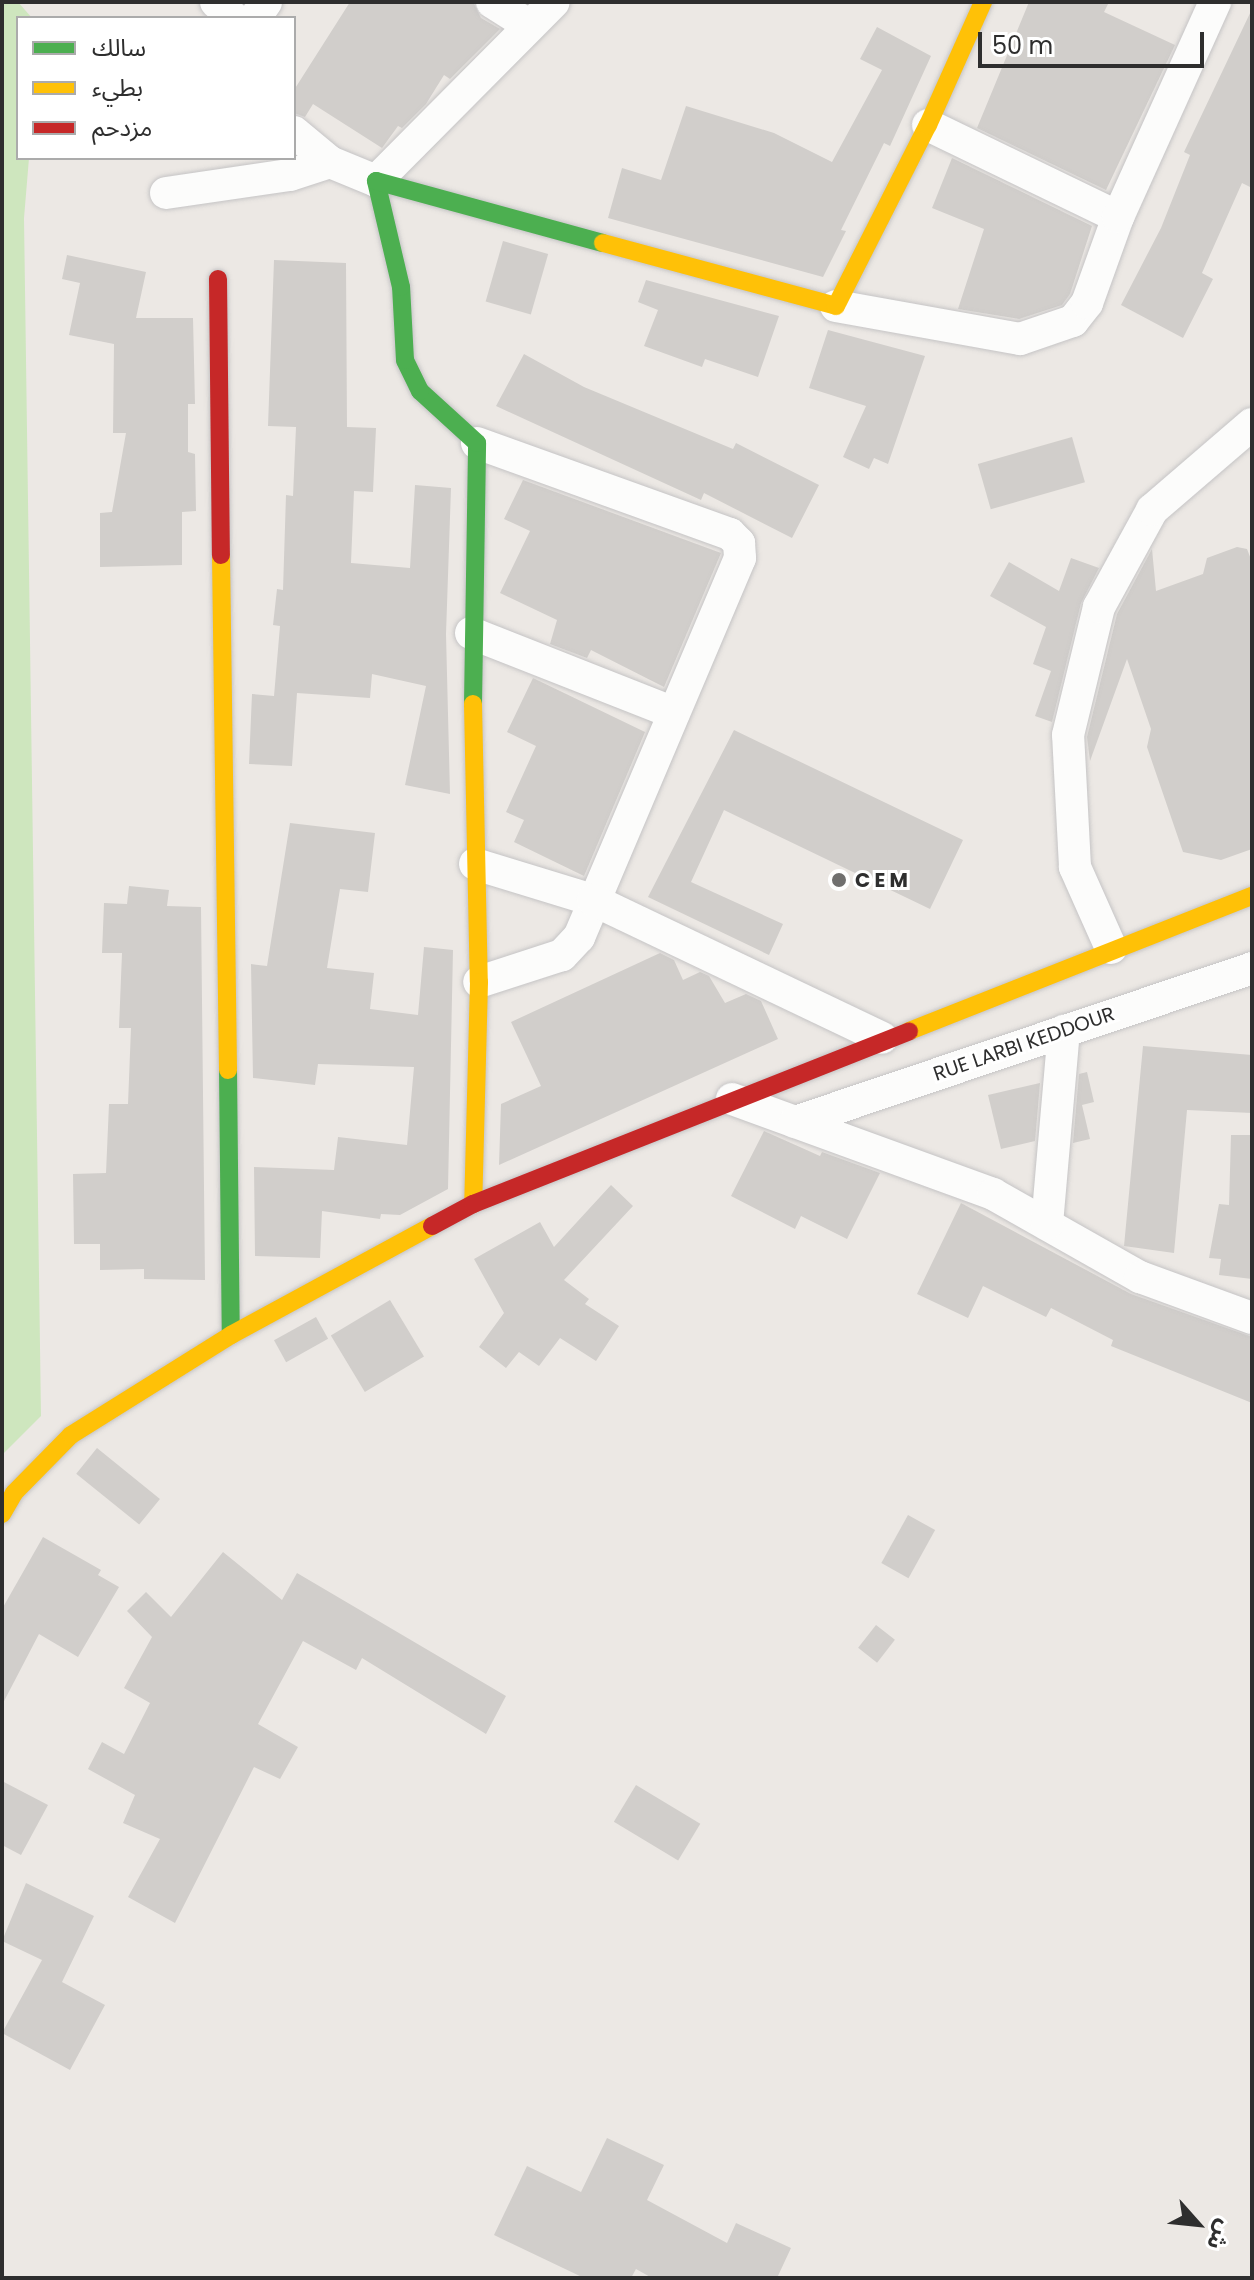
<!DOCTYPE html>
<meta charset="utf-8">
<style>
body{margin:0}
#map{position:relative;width:1254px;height:2280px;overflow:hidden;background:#ece8e4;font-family:Poppins,"Noto Sans Arabic",sans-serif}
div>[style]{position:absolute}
.green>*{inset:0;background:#cee6be}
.building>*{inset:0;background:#d1cecb;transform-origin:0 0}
.roads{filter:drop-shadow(0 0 2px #c5c4c5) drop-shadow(0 0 2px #c5c4c5)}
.street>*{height:32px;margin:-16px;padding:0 16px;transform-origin:16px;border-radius:16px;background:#fcfcfb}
.fast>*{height:18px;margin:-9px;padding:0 9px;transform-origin:9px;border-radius:9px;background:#4caf50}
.slow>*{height:18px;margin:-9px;padding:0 9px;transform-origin:9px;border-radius:9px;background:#ffc107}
.jam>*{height:18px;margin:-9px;padding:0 9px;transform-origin:9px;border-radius:9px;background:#c62828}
.dots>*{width:22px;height:22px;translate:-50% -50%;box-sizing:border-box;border:4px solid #fff;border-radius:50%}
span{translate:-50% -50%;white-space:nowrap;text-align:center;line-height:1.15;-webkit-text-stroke:6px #fff;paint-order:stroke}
.poi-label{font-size:20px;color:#2e2e2e;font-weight:700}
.left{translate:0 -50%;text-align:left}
.street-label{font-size:20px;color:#2e2e2e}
.frame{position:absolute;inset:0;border:4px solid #2e2e2e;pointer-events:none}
.legend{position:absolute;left:16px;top:16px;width:280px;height:144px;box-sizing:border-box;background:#fff;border:2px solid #ababab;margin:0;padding:10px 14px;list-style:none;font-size:24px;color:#2e2e2e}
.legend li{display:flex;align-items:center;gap:16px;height:40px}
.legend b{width:40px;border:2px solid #ababab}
.north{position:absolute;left:1158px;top:2184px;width:80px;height:80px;-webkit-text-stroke:6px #fff;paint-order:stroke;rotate:117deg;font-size:22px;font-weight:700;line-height:32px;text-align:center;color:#2e2e2e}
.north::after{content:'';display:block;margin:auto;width:28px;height:36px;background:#2e2e2e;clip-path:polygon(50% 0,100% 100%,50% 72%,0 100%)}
.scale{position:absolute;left:978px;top:32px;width:226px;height:36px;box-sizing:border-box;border:4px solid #2e2e2e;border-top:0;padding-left:10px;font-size:24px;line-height:28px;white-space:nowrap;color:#2e2e2e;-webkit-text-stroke:6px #fff;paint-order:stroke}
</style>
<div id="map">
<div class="green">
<div style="clip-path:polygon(2px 2px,18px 2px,32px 18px,18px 18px,18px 158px,29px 158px,24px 218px,41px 1416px,2px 1455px)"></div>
</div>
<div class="building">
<div style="clip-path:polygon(350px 2px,473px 2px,481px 18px,500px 29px,450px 79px,444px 75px,426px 104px,402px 128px,398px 126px,382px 148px,313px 104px,305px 117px,294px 113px,294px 90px)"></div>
<div style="clip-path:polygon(1029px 2px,1109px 2px,1104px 12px,1175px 45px,1106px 190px,977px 128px)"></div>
<div style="clip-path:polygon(1252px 9px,1252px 188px,1242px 183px,1202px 273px,1213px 279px,1183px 338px,1121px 305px,1161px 228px,1190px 155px,1184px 152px)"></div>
<div style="clip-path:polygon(877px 27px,931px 56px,890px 146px,884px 143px,841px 230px,846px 231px,823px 277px,608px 218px,622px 168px,661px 180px,686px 106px,774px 133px,832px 162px,882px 70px,860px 59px)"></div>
<div style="clip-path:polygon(952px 158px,1092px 226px,1070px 294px,1062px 305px,1019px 319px,958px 309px,984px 229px,932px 208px)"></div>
<div style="left:503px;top:241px;width:47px;height:63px;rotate:16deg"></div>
<div style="clip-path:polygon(67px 255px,146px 272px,136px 318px,193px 318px,195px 404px,188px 404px,188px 452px,195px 454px,196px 511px,182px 512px,182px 565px,100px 567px,100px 513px,112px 512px,126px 433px,113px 433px,114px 344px,69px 335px,80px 283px,62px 279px)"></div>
<div style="clip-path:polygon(274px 260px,346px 263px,347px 427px,376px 428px,373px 492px,354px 491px,351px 563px,410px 568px,415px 485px,451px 488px,446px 634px,450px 794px,405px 785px,426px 686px,372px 674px,370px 698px,297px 693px,292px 766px,249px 764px,252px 694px,274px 696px,280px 626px,273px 625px,277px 589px,283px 590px,286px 495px,293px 496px,296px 427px,268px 426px)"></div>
<div style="clip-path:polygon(646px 280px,779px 316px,758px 377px,705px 359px,702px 367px,644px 346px,658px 310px,638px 302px)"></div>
<div style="clip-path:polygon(828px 330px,925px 356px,888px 464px,874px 458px,869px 469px,843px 457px,866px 406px,809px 388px)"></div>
<div style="clip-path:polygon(524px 354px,584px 387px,733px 449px,736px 443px,819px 485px,792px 538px,704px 493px,701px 500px,496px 406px)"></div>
<div style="left:1072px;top:437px;width:47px;height:98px;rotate:74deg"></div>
<div style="clip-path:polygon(523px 480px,721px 553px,664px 687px,591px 650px,587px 658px,550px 644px,557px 620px,500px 593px,530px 531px,504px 519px)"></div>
<div style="clip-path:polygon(1237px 547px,1247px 549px,1252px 562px,1252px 849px,1221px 860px,1183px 852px,1147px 747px,1151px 729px,1127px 659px,1090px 761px,1087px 737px,1117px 614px,1152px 549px,1156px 591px,1203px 574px,1207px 558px)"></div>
<div style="clip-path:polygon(1071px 558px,1099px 568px,1081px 603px,1052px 722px,1035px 716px,1051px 671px,1033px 664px,1046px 627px,990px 596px,1009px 562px,1059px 591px)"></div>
<div style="clip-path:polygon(533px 678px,645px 732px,584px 876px,514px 842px,524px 820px,506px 812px,536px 746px,507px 732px)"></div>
<div style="clip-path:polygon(734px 730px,963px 840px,930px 909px,724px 810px,691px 882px,783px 924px,769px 955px,648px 897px)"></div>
<div style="clip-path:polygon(290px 823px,375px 833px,368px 892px,340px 889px,327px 968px,374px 973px,370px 1009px,418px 1015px,424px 947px,453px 950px,448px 1189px,400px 1215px,381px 1214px,380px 1219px,322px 1211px,320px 1258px,255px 1256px,254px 1167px,334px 1170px,338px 1137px,407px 1145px,414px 1067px,318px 1064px,315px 1085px,253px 1078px,251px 964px,267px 966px)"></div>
<div style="clip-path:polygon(129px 886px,169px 890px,167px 906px,201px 907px,205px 1280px,144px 1279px,144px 1269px,100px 1270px,100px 1244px,74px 1244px,73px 1174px,106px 1173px,109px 1104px,128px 1104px,131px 1028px,119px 1028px,122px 953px,102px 953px,104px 903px,127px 904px)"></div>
<div style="clip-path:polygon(660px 953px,674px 960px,683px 980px,700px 972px,709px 976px,725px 1003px,746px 994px,761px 1001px,778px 1039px,499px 1165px,501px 1104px,541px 1086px,511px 1022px)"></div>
<div style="clip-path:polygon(1143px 1046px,1252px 1055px,1252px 1113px,1187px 1110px,1174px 1253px,1124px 1246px)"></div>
<div style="clip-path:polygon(1087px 1072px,1094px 1102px,1082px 1105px,1090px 1139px,1073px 1143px,1079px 1074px)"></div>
<div style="clip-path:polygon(1040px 1083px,1035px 1141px,1001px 1149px,988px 1095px)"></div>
<div style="clip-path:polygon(764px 1131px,820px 1156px,822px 1152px,880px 1173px,847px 1239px,801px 1216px,795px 1229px,731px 1196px)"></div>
<div style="clip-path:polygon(1231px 1135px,1252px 1135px,1252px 1279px,1219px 1275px,1221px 1259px,1209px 1258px,1219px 1204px,1229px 1205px)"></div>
<div style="clip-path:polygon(611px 1185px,633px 1206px,564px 1280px,589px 1299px,585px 1304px,619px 1326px,596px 1361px,560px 1338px,539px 1366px,519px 1352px,506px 1368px,479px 1347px,504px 1313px,474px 1259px,540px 1222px,554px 1247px)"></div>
<div style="clip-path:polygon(961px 1203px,1131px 1294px,1252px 1337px,1252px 1403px,1111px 1346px,1113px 1340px,1051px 1308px,1046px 1317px,983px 1286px,968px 1318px,917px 1294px)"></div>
<div style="left:390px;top:1300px;width:66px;height:69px;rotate:59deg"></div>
<div style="left:316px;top:1317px;width:25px;height:48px;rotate:61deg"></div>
<div style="left:97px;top:1448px;width:81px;height:33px;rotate:39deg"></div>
<div style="left:908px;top:1515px;width:31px;height:55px;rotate:29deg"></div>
<div style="clip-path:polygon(43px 1537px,101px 1570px,98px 1575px,119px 1587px,78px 1657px,39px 1634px,2px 1705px,2px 1609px)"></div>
<div style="clip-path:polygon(223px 1552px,282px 1600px,297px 1573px,506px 1696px,486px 1734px,362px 1658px,356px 1670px,303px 1641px,258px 1724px,298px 1747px,280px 1779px,254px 1767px,175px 1923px,128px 1897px,160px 1839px,123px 1823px,135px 1795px,88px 1769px,102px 1742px,124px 1754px,150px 1703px,124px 1688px,152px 1637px,127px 1611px,146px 1592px,171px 1617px)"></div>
<div style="left:876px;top:1625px;width:24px;height:29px;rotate:38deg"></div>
<div style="clip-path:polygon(2px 1781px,48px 1805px,21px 1855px,2px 1845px)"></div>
<div style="left:636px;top:1785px;width:75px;height:43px;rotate:31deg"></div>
<div style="clip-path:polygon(26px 1883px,94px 1916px,62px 1982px,105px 2005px,70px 2070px,2px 2033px,42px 1960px,2px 1941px)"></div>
<div style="clip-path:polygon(607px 2138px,664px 2165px,647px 2200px,727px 2243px,736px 2223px,791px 2248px,777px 2278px,652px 2278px,636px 2269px,631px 2278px,584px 2278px,494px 2235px,527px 2166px,581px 2192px)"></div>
</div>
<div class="roads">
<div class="street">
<div style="left:216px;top:2px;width:24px;rotate:42deg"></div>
<div style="left:492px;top:2px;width:41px;rotate:32.2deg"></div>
<div style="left:255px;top:18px;width:19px;rotate:-55deg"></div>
<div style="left:928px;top:125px;width:211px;rotate:25.8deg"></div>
<div style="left:294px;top:132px;width:47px;rotate:39.8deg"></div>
<div style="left:330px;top:162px;width:50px;rotate:22.4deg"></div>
<div style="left:376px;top:181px;width:252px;rotate:-45.2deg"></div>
<div style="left:166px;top:193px;width:125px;rotate:-8.3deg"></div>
<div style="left:290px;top:175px;width:42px;rotate:-18deg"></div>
<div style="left:836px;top:306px;width:187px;rotate:10.2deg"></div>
<div style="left:1020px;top:339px;width:56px;rotate:-18.8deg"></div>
<div style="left:1073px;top:321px;width:23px;rotate:-52deg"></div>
<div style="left:1087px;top:303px;width:91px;rotate:-70.2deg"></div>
<div style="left:1118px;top:217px;width:236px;rotate:-65.7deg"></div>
<div style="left:477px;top:443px;width:269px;rotate:19.8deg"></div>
<div style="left:730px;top:534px;width:13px;rotate:45deg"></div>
<div style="left:739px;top:543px;width:15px;rotate:86deg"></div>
<div style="left:740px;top:558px;width:412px;rotate:113deg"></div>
<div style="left:579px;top:937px;width:25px;rotate:133deg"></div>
<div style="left:562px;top:955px;width:87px;rotate:162deg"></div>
<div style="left:471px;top:633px;width:218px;rotate:21.5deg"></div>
<div style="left:475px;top:864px;width:123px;rotate:17deg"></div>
<div style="left:593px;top:900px;width:320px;rotate:25.5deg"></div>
<div style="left:1111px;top:948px;width:89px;rotate:-114deg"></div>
<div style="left:1075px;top:867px;width:132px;rotate:-93deg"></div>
<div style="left:1068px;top:735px;width:132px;rotate:-76.4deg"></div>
<div style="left:1099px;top:607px;width:111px;rotate:-61.3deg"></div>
<div style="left:1152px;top:510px;width:132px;rotate:-40.7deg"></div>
<div style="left:732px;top:1099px;width:278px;rotate:20deg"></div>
<div style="left:993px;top:1194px;width:169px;rotate:29.5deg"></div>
<div style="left:1140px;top:1277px;width:119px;rotate:20.1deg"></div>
<div style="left:795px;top:1122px;width:482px;rotate:-18.6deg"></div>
<div style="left:1047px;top:1224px;width:194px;rotate:-85deg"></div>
</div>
<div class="fast">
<div style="left:473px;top:704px;width:261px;rotate:-89.1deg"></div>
<div style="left:477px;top:443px;width:77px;rotate:-137.6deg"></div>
<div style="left:420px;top:391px;width:34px;rotate:-116deg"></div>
<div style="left:405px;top:360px;width:73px;rotate:-93.1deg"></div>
<div style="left:401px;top:287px;width:109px;rotate:-103.3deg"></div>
<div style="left:376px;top:181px;width:235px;rotate:15.3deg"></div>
<div style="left:228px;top:1070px;width:265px;rotate:89.4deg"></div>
</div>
<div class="slow">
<div style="left:603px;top:243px;width:241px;rotate:15.1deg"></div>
<div style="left:836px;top:306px;width:203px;rotate:-63.1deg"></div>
<div style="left:928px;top:125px;width:135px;rotate:-65.9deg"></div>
<div style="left:221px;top:555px;width:515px;rotate:89.22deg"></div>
<div style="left:473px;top:704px;width:278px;rotate:88.8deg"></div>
<div style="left:479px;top:982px;width:222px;rotate:91.5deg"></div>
<div style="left:909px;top:1031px;width:369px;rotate:-21.5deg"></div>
<div style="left:2px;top:1514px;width:24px;rotate:-60deg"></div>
<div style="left:14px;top:1493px;width:81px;rotate:-45.5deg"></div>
<div style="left:71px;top:1435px;width:189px;rotate:-32deg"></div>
<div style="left:231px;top:1335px;width:229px;rotate:-28.5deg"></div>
</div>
<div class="jam">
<div style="left:218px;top:279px;width:276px;rotate:89.4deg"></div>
<div style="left:432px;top:1226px;width:47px;rotate:-28.2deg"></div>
<div style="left:473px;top:1204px;width:469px;rotate:-21.6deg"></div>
</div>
</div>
<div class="dots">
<div style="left:839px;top:880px;background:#706f6e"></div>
</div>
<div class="poi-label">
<span class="left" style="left:855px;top:880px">C E M</span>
</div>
<div class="street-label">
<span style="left:1024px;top:1044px;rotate:-19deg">RUE LARBI KEDDOUR</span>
</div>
<div class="frame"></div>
<ul class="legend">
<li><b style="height:10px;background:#4caf50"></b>سالك</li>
<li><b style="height:10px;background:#ffc107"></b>بطيء</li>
<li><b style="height:10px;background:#c62828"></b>مزدحم</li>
</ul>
<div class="north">ش</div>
<div class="scale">50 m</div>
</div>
